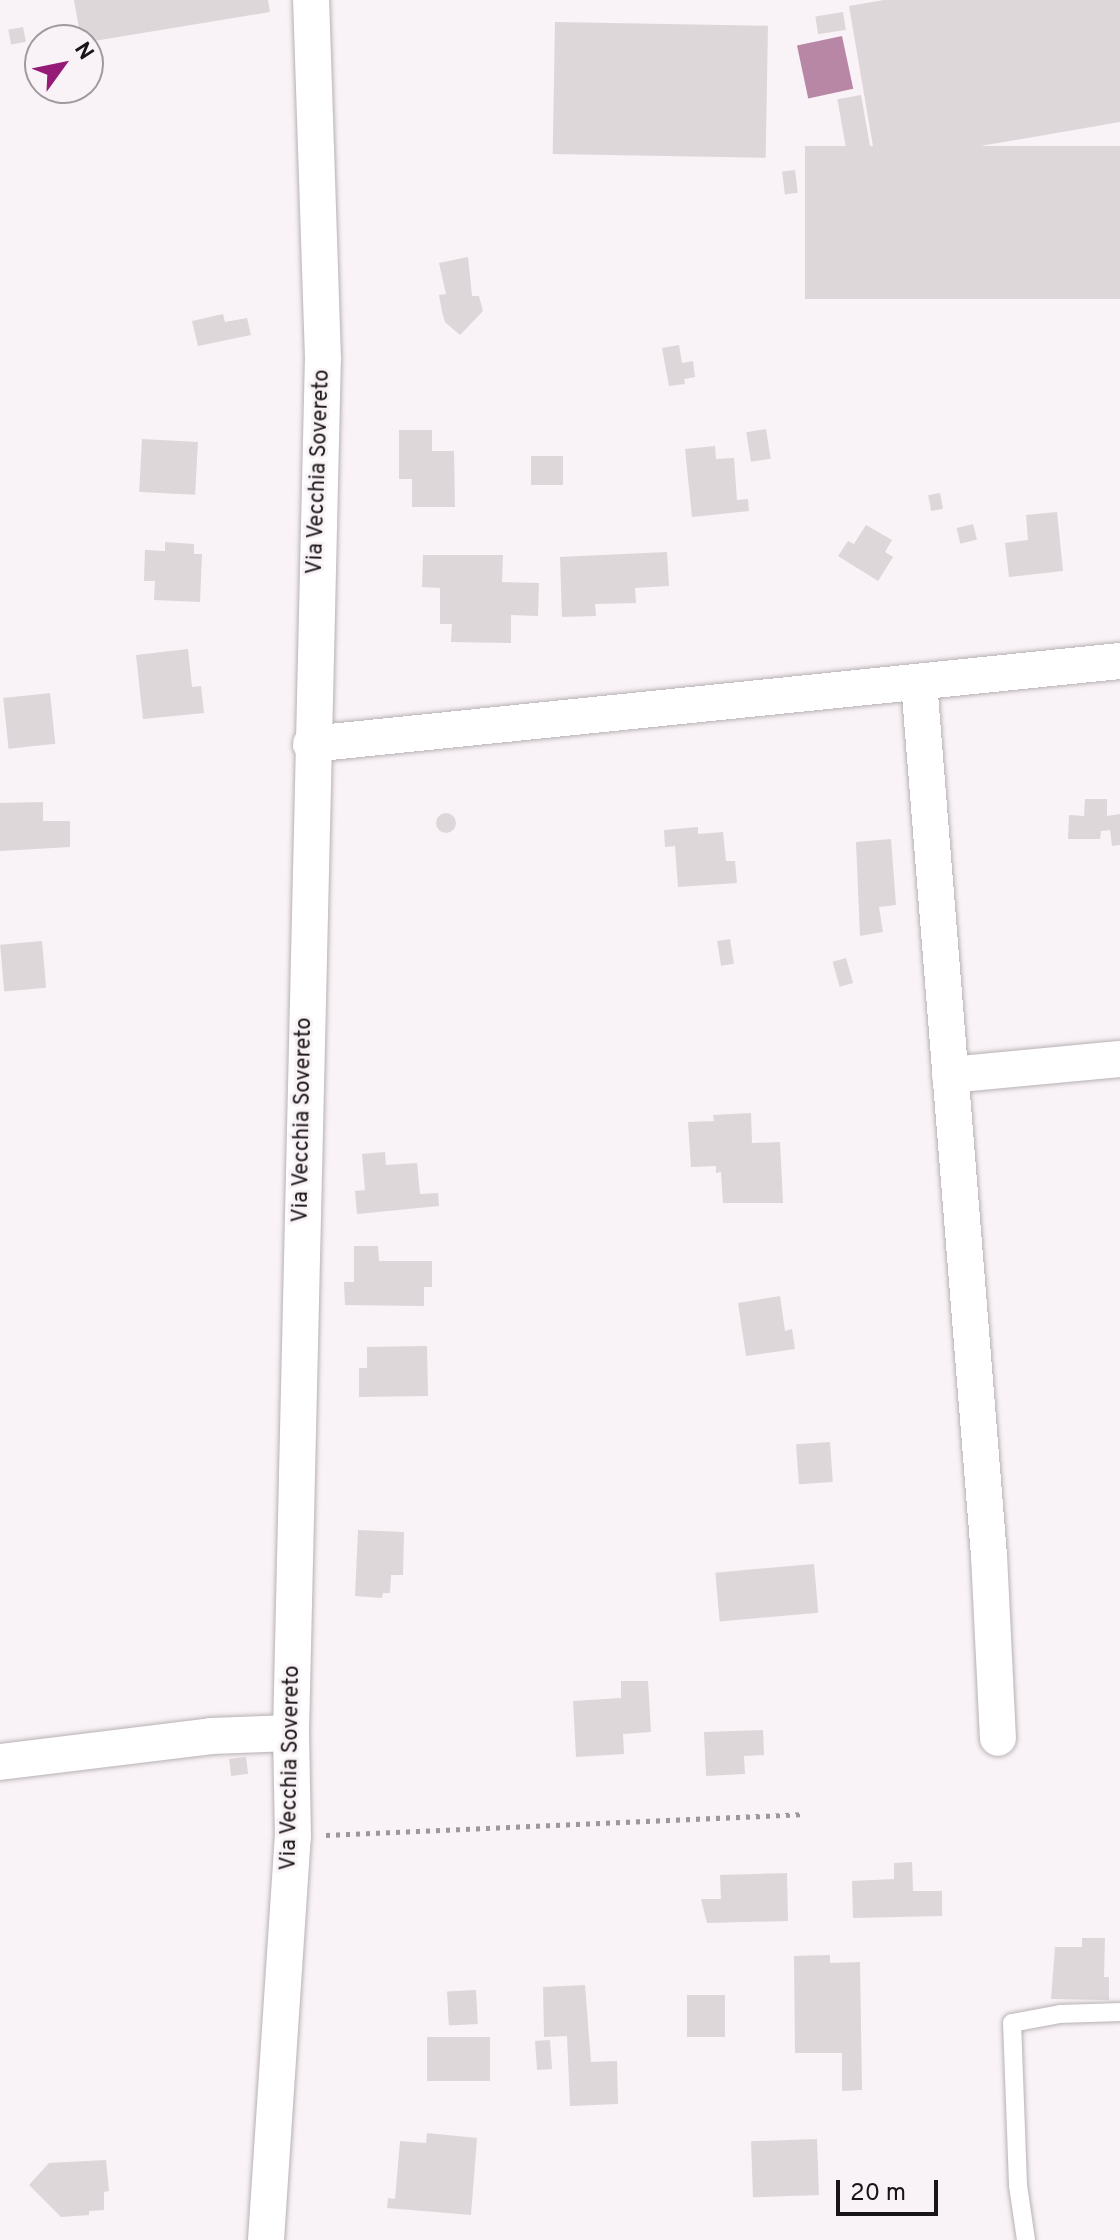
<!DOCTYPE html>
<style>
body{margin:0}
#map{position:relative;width:1120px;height:2240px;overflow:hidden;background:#f9f2f6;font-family:Overpass,sans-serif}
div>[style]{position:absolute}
.water>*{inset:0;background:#b887a6;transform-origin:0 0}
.building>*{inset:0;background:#ddd7da;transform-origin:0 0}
.round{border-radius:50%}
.path>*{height:5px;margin-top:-2.5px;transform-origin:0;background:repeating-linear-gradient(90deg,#9d979a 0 4px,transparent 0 10px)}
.roads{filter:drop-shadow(0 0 2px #b7b1b4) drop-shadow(0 0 2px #b7b1b4)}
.lane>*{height:18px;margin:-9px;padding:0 9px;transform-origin:9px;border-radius:9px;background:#fff}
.street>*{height:36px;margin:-18px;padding:0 18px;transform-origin:18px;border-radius:18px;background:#fff}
span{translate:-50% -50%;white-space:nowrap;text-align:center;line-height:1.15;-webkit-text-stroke:6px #f9f2f6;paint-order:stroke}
.street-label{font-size:22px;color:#181517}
.north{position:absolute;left:24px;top:24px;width:80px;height:80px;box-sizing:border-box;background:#f9f2f6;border:2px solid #9f9a9d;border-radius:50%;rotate:57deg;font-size:22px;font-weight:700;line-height:32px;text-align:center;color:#181517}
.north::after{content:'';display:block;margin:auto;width:28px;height:36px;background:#951b76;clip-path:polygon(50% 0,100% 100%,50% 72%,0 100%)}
.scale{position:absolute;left:836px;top:2180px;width:102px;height:36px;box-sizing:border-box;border:4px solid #181517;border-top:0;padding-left:10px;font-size:24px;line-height:28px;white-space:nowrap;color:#181517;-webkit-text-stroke:6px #f9f2f6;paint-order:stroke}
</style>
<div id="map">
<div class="water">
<div style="left:842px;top:36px;width:54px;height:46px;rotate:78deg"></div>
</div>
<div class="building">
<div style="clip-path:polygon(74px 0,268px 0,270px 12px,88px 42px,81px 40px)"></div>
<div style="clip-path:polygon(884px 0,1120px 0,1120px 122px,876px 164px,849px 6px)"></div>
<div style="left:843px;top:12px;width:18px;height:28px;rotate:81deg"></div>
<div style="left:555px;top:22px;width:213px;height:132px;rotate:1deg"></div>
<div style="left:23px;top:27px;width:15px;height:15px;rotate:79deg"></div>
<div style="left:861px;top:95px;width:59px;height:24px;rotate:80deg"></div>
<div style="left:1120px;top:146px;width:153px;height:315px;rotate:90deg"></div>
<div style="left:795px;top:170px;width:23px;height:13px;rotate:83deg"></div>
<div style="clip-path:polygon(468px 257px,472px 296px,479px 296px,483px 311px,460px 335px,445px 322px,442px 312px,439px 295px,446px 294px,439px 263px)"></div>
<div style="clip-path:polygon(223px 314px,225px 322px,247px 318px,251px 335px,198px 346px,192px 321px)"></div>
<div style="clip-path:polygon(679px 345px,682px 363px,693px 361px,695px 377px,684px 379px,685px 384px,669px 386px,662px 348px)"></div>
<div style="left:766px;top:429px;width:30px;height:20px;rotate:81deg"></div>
<div style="clip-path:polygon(399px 430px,432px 430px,432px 451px,454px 451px,455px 507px,412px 507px,412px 479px,399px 479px)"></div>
<div style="left:142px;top:439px;width:56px;height:53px;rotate:3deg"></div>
<div style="clip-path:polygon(715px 446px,716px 459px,734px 458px,737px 500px,748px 499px,749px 511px,692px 517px,685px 449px)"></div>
<div style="left:531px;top:456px;width:32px;height:29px"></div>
<div style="left:940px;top:493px;width:16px;height:12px;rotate:79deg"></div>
<div style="clip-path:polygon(1057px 512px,1063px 571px,1009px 577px,1005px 543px,1028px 540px,1026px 515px)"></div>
<div style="left:973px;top:524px;width:16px;height:17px;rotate:76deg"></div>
<div style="clip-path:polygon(866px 525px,892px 540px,885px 552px,893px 557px,878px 581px,838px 556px,848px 541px,854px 544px)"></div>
<div style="clip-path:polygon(165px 542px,194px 544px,194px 554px,202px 554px,200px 602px,154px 600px,155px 581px,144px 581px,145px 550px,165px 551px)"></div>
<div style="clip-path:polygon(667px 552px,669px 586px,635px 588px,636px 603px,595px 604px,596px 616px,562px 617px,560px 557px)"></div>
<div style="clip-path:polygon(423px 555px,503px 555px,502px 582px,539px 583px,538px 616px,511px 615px,511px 643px,451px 642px,452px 624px,440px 624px,440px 588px,422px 587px)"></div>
<div style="clip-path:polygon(188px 649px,192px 687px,201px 686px,204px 713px,143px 719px,136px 655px)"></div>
<div style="left:50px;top:693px;width:51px;height:47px;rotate:84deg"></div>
<div style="clip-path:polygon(1085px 799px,1107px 799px,1107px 816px,1120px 814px,1120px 845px,1112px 846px,1110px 830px,1101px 831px,1100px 839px,1068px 839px,1069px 815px,1084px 816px)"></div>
<div style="clip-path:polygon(43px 802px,43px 821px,70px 821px,70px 847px,0 851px,0 803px)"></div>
<div class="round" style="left:436px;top:813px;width:20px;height:20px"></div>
<div style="clip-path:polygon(698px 827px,698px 834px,723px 832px,726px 861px,735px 861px,737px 883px,678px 887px,675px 846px,665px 847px,664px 830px)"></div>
<div style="clip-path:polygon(891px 839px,896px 905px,879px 907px,883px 932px,860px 936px,856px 842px)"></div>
<div style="left:730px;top:939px;width:25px;height:13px;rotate:81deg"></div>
<div style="left:42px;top:941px;width:47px;height:42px;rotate:85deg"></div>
<div style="left:846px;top:958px;width:26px;height:14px;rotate:74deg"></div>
<div style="clip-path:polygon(751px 1113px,752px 1143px,780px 1142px,783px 1203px,723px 1203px,721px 1172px,716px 1173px,716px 1166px,691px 1167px,688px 1122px,714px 1121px,713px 1115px)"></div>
<div style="clip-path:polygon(385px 1152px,386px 1165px,417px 1163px,420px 1194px,438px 1193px,439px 1206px,357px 1214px,355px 1191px,365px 1190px,362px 1154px)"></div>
<div style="clip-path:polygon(354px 1246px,378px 1246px,379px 1261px,432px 1261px,432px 1287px,424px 1287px,424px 1306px,345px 1305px,344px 1282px,354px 1282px)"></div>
<div style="clip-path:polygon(780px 1296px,785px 1331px,792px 1329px,795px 1349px,746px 1356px,738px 1303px)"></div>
<div style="clip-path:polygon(427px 1346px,428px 1396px,359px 1397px,359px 1368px,367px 1368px,367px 1347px)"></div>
<div style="left:830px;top:1442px;width:40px;height:34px;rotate:86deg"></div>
<div style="clip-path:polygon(358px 1530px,404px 1532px,403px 1575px,391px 1575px,390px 1593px,383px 1593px,382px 1598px,355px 1596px)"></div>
<div style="left:814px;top:1564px;width:49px;height:99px;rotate:85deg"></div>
<div style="clip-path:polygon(621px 1681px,648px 1681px,651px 1732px,623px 1734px,624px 1754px,576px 1757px,573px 1701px,621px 1698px)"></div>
<div style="clip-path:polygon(763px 1730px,764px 1755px,744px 1756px,745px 1774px,706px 1776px,704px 1732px)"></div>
<div style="left:246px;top:1757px;width:17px;height:17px;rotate:83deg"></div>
<div style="clip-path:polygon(912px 1862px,913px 1891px,942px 1891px,942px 1916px,853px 1918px,852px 1881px,894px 1879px,894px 1863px)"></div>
<div style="clip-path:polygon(787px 1873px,788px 1921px,707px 1923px,701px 1899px,721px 1899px,720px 1875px)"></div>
<div style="clip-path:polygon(1082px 1938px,1105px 1938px,1104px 1977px,1109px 1977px,1109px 2000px,1051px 1999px,1055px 1947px,1082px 1947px)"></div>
<div style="clip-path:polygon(830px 1955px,830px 1963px,860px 1962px,862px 2090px,842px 2091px,842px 2053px,795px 2053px,794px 1956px)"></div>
<div style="clip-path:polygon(585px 1985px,591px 2062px,617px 2061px,618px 2104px,570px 2106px,567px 2036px,544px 2037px,543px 1987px)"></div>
<div style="left:476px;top:1990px;width:34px;height:29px;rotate:87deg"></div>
<div style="left:687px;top:1995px;width:38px;height:42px"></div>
<div style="left:427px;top:2037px;width:63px;height:44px"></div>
<div style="left:550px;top:2040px;width:29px;height:15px;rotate:86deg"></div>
<div style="clip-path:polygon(427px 2133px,477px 2138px,471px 2215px,387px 2208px,388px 2198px,395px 2199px,400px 2141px,426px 2143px)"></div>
<div style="left:817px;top:2139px;width:56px;height:66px;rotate:88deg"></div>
<div style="clip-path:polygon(106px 2160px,109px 2191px,104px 2192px,104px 2210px,89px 2211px,89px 2215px,61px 2217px,29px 2185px,49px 2163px)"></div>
</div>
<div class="path">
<div style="left:326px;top:1835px;width:475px;rotate:-2.5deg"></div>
</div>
<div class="roads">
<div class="lane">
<div style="left:1026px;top:2240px;width:56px;rotate:-98.3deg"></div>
<div style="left:1018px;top:2185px;width:162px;rotate:-92.1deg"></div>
<div style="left:1012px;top:2023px;width:49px;rotate:-10.6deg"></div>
<div style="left:1060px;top:2014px;width:60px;rotate:-1.9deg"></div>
</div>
<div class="street">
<div style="left:919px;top:682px;width:876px;rotate:85.42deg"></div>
<div style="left:989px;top:1555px;width:183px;rotate:87.2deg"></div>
<div style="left:311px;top:744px;width:813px;rotate:-5.86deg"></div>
<div style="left:950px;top:1075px;width:171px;rotate:-5.4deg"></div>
<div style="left:0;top:1762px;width:213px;rotate:-7deg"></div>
<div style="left:211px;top:1736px;width:80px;rotate:-2.1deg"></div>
<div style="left:266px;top:2240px;width:404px;rotate:-86.2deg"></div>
<div style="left:293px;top:1837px;width:104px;rotate:-91.1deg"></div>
<div style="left:291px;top:1733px;width:1374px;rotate:-88.67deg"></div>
<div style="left:323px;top:359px;width:359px;rotate:-91.9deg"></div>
</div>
</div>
<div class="street-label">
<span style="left:319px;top:472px;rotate:-88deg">Via Vecchia Sovereto</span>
<span style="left:303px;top:1120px;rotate:-89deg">Via Vecchia Sovereto</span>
<span style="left:291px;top:1768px;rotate:-89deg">Via Vecchia Sovereto</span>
</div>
<div class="north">N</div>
<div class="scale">20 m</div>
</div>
